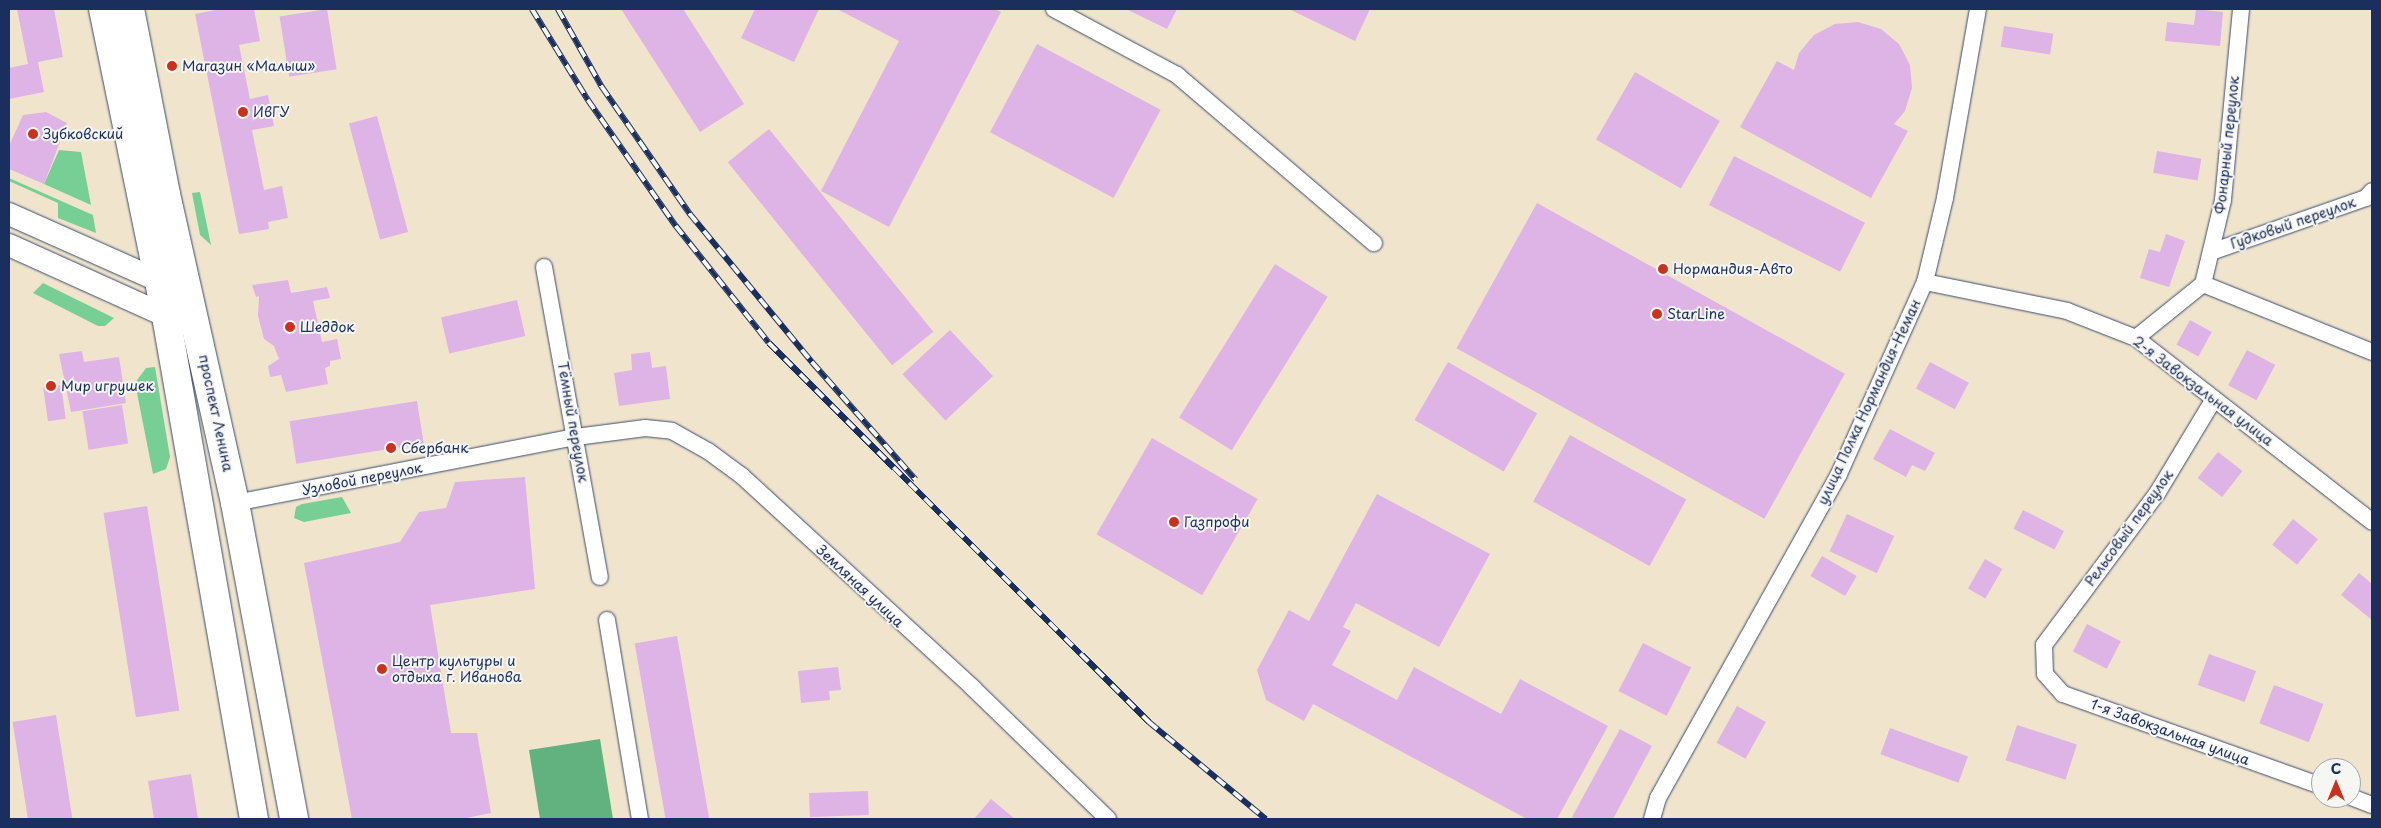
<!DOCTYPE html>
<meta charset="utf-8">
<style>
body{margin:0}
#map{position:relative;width:2381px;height:828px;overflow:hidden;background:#f0e5cc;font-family:"Playpen Sans",sans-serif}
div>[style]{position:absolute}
.green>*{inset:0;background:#77cf95}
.forest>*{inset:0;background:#61b27e}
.building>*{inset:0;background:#deb3e5;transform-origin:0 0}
.roads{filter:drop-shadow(0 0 1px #3b4a6e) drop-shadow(0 0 1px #3b4a6e)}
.street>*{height:16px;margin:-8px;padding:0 8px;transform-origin:8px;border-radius:8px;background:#fff}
.secondary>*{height:22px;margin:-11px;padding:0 11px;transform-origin:11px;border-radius:11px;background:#fff}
.highway>*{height:28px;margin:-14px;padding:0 14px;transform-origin:14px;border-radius:14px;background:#fff}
.rail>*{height:5.5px;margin-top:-2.75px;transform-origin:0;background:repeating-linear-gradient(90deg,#f6f6f2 0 11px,#1b2f5e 0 22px);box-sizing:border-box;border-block:1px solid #1b2f5e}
.dots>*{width:14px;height:14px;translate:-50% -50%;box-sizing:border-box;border:2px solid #f6f6f2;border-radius:50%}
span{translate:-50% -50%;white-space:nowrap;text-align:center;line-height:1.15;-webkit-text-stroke:4px #f6f6f2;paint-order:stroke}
.poi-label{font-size:14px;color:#1b2f5e}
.left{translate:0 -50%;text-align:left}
.street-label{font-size:14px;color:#1b2f5e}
.frame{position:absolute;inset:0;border:10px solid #1b2f5e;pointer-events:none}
.north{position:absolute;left:2311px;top:758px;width:50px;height:50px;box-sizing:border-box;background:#f6f6f2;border:1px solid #9ea6b7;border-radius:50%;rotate:0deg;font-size:14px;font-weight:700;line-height:20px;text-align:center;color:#1b2f5e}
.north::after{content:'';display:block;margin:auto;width:18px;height:22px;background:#c8321e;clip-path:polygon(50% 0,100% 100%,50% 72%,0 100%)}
</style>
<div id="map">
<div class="green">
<div style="clip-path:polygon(59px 150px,81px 152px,91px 205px,44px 184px)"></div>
<div style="clip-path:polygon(9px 178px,93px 215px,96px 233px,58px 218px,58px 203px,9px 181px)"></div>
<div style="clip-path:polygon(200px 192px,211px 245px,200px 235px,192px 193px)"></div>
<div style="clip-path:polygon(43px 283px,114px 318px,105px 326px,98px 326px,33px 293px)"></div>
<div style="clip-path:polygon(155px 367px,170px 457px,166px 469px,153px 474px,135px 383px,146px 368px)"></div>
<div style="clip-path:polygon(342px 497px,351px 513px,304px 522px,294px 518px,296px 507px,302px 504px)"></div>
</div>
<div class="forest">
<div style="clip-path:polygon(600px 739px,613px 819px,540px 819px,529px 750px)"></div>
</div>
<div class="building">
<div style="clip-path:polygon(17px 9px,54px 9px,63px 57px,38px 62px,44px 92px,9px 99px,9px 68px,28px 64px)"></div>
<div style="clip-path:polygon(221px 9px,254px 9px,260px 41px,239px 45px,250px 99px,268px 95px,274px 126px,252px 130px,264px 190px,282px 186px,288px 218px,268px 222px,269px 229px,239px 234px,195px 14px)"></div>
<div style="left:327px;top:9px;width:61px;height:48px;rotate:81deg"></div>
<div style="clip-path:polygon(621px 9px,683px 9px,744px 104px,700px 132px)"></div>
<div style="clip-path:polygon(755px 9px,819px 9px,794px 62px,741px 38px)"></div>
<div style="clip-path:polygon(837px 9px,995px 9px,1001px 12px,889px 227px,821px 191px,899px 41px)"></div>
<div style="clip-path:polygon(1126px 9px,1177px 9px,1167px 29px)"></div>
<div style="clip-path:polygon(1289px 9px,1370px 9px,1355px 41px)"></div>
<div style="clip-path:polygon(2196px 9px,2223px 12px,2220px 46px,2165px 41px,2167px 22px,2194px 25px)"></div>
<div style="clip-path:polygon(1858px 22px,1881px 29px,1899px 44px,1910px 65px,1912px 88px,1905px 111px,1894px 124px,1908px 131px,1871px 198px,1740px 127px,1777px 61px,1794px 70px,1799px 53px,1814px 35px,1835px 24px)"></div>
<div style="left:2004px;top:26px;width:50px;height:21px;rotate:9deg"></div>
<div style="left:1037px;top:44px;width:140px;height:100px;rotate:28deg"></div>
<div style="left:1635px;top:72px;width:98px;height:78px;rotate:30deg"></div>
<div style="clip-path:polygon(46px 112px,67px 123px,44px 184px,9px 169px,9px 146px,23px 115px)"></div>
<div style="left:377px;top:116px;width:120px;height:29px;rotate:75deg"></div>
<div style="left:769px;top:129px;width:261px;height:53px;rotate:51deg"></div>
<div style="left:2157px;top:151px;width:45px;height:22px;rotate:10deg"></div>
<div style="left:1734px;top:156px;width:147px;height:55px;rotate:27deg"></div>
<div style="left:1537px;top:203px;width:352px;height:166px;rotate:29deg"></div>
<div style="clip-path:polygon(2166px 234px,2185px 241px,2169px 287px,2140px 278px,2149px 249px,2160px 252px)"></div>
<div style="left:1275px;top:264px;width:62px;height:181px;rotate:32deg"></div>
<div style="clip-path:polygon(288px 280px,291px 293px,327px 287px,330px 298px,313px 301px,322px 342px,337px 339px,341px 359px,330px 361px,330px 366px,325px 368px,328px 384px,286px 392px,281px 375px,270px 377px,268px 366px,279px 359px,274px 346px,264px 339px,258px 316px,259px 296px,256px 297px,252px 285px)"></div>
<div style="left:517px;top:300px;width:37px;height:78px;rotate:77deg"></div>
<div style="left:2190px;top:320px;width:25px;height:28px;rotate:29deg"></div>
<div style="left:950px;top:330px;width:63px;height:65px;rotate:47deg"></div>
<div style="left:2247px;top:350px;width:32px;height:40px;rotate:28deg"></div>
<div style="clip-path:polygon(82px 351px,84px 362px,119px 357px,126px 403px,71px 412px,59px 354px)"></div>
<div style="clip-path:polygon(650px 352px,652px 368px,666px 366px,670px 399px,619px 406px,614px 373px,632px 370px,631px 354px)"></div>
<div style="left:1448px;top:362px;width:103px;height:67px;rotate:30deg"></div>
<div style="left:1930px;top:362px;width:44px;height:30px;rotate:28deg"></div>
<div style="left:61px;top:385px;width:34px;height:18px;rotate:82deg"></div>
<div style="left:417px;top:401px;width:43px;height:129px;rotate:81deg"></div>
<div style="left:122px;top:405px;width:39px;height:40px;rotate:81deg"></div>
<div style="clip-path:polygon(1890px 429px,1935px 453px,1925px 471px,1912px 465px,1906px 477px,1873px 459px)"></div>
<div style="left:1570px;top:435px;width:133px;height:76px;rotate:29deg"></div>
<div style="left:1152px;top:438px;width:122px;height:111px;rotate:30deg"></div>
<div style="left:2218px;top:452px;width:31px;height:33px;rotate:38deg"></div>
<div style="clip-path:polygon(525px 477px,535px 589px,430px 605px,451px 733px,477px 733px,491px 813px,461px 819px,352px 819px,304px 563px,400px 542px,419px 512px,446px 508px,455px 482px)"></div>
<div style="clip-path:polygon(1377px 494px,1490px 554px,1439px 647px,1356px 603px,1343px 627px,1351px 631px,1332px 665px,1397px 700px,1414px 667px,1501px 714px,1520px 679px,1608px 726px,1557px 819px,1527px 819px,1313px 704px,1304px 721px,1266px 700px,1257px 670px,1289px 610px,1309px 621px)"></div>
<div style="left:147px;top:506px;width:207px;height:44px;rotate:81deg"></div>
<div style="left:2023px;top:510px;width:46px;height:21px;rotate:27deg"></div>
<div style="left:1847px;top:514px;width:52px;height:41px;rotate:25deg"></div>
<div style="left:2293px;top:519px;width:32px;height:33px;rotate:39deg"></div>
<div style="left:1822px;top:556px;width:40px;height:23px;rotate:30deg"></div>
<div style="left:1985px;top:559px;width:20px;height:34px;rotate:30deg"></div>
<div style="clip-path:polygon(2359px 573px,2372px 584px,2372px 620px,2341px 595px)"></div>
<div style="left:2087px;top:624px;width:38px;height:31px;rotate:27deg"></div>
<div style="left:677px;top:636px;width:186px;height:43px;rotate:80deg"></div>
<div style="left:1643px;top:643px;width:54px;height:54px;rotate:27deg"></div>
<div style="left:2209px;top:654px;width:50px;height:33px;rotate:20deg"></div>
<div style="clip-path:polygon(838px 667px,841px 690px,829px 691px,830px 700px,801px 703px,798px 671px)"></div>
<div style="left:2274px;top:685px;width:53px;height:41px;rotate:21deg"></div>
<div style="left:1737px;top:706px;width:33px;height:42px;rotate:29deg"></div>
<div style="left:56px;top:715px;width:105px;height:44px;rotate:81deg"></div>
<div style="left:2017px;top:725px;width:63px;height:37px;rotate:18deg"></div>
<div style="left:1890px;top:728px;width:83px;height:28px;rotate:20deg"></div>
<div style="clip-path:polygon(1620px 729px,1652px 746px,1613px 819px,1577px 819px,1572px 817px)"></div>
<div style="clip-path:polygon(191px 774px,198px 819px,154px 819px,148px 781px)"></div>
<div style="left:868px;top:791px;width:24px;height:59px;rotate:88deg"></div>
<div style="clip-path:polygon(991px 799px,1015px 819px,974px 819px)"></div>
</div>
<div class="roads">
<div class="street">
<div style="left:1054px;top:9px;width:140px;rotate:28.2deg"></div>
<div style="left:1177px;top:75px;width:259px;rotate:40.5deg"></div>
<div style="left:2211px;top:252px;width:164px;rotate:-19.2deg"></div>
<div style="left:2366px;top:198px;width:9px;rotate:-49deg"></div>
<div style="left:544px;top:267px;width:315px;rotate:79.8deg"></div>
<div style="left:1925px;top:282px;width:145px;rotate:11.5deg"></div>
<div style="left:2067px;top:311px;width:74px;rotate:21.4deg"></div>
<div style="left:2136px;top:338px;width:299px;rotate:37.9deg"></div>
<div style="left:2203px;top:284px;width:182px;rotate:21.9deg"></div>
<div style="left:2136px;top:338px;width:86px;rotate:-38.9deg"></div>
<div style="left:2203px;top:284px;width:86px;rotate:-76.6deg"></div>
<div style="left:2223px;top:200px;width:192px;rotate:-84.6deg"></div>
<div style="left:2214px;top:399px;width:109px;rotate:121.1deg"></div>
<div style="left:2158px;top:492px;width:191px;rotate:126.7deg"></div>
<div style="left:2044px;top:645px;width:29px;rotate:88deg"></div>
<div style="left:2045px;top:674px;width:27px;rotate:48deg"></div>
<div style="left:2063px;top:694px;width:274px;rotate:19.6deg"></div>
<div style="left:235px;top:503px;width:347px;rotate:-11deg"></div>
<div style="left:576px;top:437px;width:70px;rotate:-7.4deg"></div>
<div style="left:645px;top:428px;width:27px;rotate:6deg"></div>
<div style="left:672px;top:431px;width:41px;rotate:29.1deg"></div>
<div style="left:708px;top:451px;width:42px;rotate:36.3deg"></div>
<div style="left:742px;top:476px;width:314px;rotate:42.5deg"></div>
<div style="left:973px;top:688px;width:188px;rotate:44.1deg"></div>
<div style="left:607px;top:620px;width:202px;rotate:80.6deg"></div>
<div style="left:2351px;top:797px;width:22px;rotate:21deg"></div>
<div style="left:1652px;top:819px;width:22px;rotate:-74deg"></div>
<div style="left:1658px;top:798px;width:371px;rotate:-60.8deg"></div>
<div style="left:1839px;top:474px;width:210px;rotate:-65.9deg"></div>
<div style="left:1925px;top:282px;width:86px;rotate:-76.6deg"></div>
<div style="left:1945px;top:198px;width:192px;rotate:-80.1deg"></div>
</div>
<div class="secondary">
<div style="left:9px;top:214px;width:177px;rotate:24deg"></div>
<div style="left:9px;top:245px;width:172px;rotate:24.3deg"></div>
<div style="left:166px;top:316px;width:14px"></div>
</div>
<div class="highway">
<div style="left:103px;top:9px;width:313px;rotate:78.4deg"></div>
<div style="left:166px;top:316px;width:511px;rotate:80.08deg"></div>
<div style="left:130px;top:9px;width:188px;rotate:79deg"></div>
<div style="left:166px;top:194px;width:317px;rotate:77.4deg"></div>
<div style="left:235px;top:503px;width:321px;rotate:79.4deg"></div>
</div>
</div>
<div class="rail">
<div style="left:532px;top:9px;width:107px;rotate:58.4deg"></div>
<div style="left:588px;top:100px;width:154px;rotate:55.1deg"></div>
<div style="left:676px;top:226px;width:149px;rotate:51.5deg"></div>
<div style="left:769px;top:343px;width:537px;rotate:44.92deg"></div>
<div style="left:1149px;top:722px;width:152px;rotate:39.7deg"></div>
<div style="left:558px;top:9px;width:90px;rotate:60.6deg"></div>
<div style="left:602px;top:87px;width:155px;rotate:55.3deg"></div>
<div style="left:690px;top:214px;width:192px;rotate:50.5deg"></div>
<div style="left:812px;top:362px;width:157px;rotate:48.6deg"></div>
</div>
<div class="dots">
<div style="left:172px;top:66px;background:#c8321e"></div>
<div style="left:243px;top:112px;background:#c8321e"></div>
<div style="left:33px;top:134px;background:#c8321e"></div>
<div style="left:1663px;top:269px;background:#c8321e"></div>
<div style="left:1657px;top:314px;background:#c8321e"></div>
<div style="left:290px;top:327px;background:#c8321e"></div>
<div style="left:51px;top:386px;background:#c8321e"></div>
<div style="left:391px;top:448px;background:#c8321e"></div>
<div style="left:1174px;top:522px;background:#c8321e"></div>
<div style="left:382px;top:669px;background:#c8321e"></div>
</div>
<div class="poi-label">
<span class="left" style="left:182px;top:66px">Магазин «Малыш»</span>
<span class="left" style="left:253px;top:112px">ИвГУ</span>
<span class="left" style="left:43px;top:134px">Зубковский</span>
<span class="left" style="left:1673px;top:269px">Нормандия-Авто</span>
<span class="left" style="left:1667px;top:314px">StarLine</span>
<span class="left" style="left:300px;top:327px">Шеддок</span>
<span class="left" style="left:61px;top:386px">Мир игрушек</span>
<span class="left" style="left:401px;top:448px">Сбербанк</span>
<span class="left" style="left:1184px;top:522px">Газпрофи</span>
<span class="left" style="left:392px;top:669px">Центр культуры и<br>отдыха г. Иванова</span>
</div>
<div class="street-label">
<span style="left:2227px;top:145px;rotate:-84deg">Фонарный переулок</span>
<span style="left:2293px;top:223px;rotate:-19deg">Гудковый переулок</span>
<span style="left:2203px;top:391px;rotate:37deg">2-я Завокзальная улица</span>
<span style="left:1869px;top:402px;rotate:-65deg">улица Полка Нормандия-Неман</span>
<span style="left:216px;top:413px;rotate:78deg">проспект Ленина</span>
<span style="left:573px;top:422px;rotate:80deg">Тёмный переулок</span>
<span style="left:362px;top:479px;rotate:-11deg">Узловой переулок</span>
<span style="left:2129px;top:528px;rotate:-54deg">Рельсовый переулок</span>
<span style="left:860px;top:586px;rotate:43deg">Земляная улица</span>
<span style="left:2170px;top:732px;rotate:20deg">1-я Завокзальная улица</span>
</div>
<div class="frame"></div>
<div class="north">С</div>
</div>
